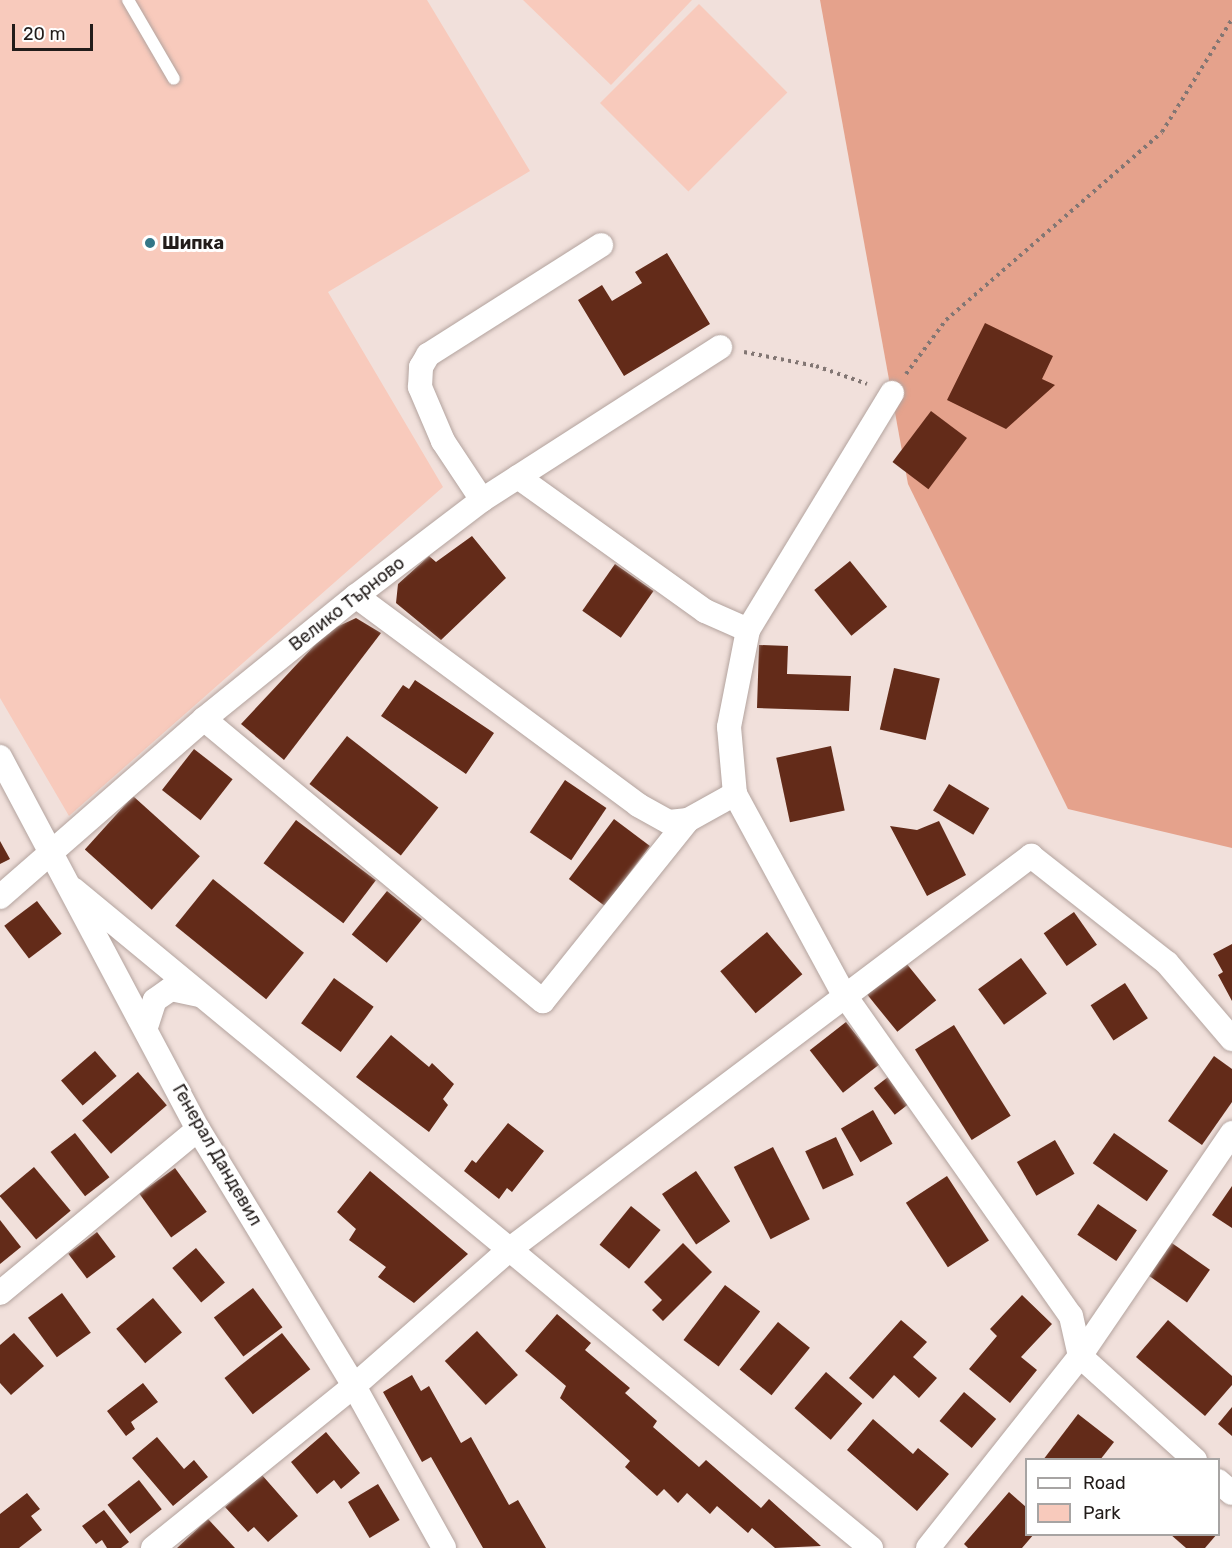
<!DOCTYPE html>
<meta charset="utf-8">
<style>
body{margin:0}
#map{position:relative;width:1232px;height:1548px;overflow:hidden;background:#f1e0db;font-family:Rubik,sans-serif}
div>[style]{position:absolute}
.green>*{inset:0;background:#f8cabc;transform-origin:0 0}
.forest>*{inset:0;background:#e5a28c}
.building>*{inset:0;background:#632b19;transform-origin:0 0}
.path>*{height:4px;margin-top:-2px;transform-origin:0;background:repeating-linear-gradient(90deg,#827673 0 3px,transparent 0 7.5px)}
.roads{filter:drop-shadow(0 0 2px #b3a39e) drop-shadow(0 0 2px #b3a39e)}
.lane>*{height:12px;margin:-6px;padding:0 6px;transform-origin:6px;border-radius:6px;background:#fff}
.street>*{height:24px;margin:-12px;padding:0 12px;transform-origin:12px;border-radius:12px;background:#fff}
.dots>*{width:16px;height:16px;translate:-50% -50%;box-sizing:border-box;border:3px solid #fff;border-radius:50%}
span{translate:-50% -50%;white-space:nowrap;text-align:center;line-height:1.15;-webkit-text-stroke:6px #fff;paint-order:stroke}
.poi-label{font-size:18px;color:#221c1a;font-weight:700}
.left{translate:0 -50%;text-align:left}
.street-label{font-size:18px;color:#221c1a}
.legend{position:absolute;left:1025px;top:1458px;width:195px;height:78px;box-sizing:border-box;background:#fff;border:2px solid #a7a4a3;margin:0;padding:8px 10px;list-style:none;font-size:18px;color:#221c1a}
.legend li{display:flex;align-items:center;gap:12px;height:30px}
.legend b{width:30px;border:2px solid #a7a4a3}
.scale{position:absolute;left:12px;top:24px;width:81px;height:27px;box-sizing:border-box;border:3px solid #221c1a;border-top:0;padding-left:8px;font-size:18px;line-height:21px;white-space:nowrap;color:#221c1a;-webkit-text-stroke:4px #fff;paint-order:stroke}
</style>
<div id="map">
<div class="green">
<div style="clip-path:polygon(0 0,427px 0,530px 171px,328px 292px,443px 487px,69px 816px,0 698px)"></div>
<div style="clip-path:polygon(523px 0,692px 0,611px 85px)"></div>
<div style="left:699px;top:4px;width:125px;height:140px;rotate:45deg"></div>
</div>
<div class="forest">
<div style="clip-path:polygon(820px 0,1232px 0,1232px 848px,1068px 809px,908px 484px)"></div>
</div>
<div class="building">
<div style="clip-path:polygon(667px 253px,710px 324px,624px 376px,578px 300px,602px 285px,612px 301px,642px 283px,635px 272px)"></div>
<div style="clip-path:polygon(985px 323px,1053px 356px,1042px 379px,1055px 385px,1006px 429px,947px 400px)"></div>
<div style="left:931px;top:411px;width:45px;height:64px;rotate:37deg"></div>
<div style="clip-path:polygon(472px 536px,506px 578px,441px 640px,396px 603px,398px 584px,429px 556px,436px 562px)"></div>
<div style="left:850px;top:561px;width:59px;height:46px;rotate:51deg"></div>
<div style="left:615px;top:564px;width:47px;height:57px;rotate:35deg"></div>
<div style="clip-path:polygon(356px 618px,381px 633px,284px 760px,241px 724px,328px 631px)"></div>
<div style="clip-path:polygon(759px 645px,788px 646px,787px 674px,851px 676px,849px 711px,757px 708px)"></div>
<div style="left:894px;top:668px;width:47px;height:63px;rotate:13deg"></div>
<div style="clip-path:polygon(415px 680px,494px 733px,466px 774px,381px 716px,403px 685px,409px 689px)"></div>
<div style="left:347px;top:736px;width:116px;height:61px;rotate:38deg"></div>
<div style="left:831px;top:746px;width:66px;height:56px;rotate:78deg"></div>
<div style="left:194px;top:749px;width:49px;height:52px;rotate:38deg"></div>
<div style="left:565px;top:780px;width:50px;height:63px;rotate:34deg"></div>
<div style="left:949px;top:784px;width:47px;height:31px;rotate:31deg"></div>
<div style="left:133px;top:796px;width:90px;height:72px;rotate:42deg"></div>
<div style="left:614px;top:819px;width:45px;height:75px;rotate:37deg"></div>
<div style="left:296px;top:820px;width:100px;height:54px;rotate:37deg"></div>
<div style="clip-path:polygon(939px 821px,966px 875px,927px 896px,890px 826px,917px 830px)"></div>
<div style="clip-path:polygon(0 841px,10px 859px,0 864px)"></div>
<div style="left:213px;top:879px;width:117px;height:60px;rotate:39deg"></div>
<div style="left:387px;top:891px;width:45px;height:56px;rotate:39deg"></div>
<div style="left:37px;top:901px;width:41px;height:41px;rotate:53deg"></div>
<div style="left:1074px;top:912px;width:40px;height:37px;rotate:55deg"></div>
<div style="left:767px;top:932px;width:55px;height:61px;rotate:50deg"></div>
<div style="clip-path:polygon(1232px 944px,1232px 1001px,1218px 975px,1223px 972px,1213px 954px)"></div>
<div style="left:1021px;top:958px;width:44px;height:53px;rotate:54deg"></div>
<div style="left:906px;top:963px;width:48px;height:50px;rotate:51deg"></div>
<div style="left:334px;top:978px;width:49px;height:56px;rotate:36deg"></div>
<div style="left:1125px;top:983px;width:42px;height:41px;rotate:57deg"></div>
<div style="left:846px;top:1022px;width:54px;height:46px;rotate:52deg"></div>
<div style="left:954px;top:1025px;width:107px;height:46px;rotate:58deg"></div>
<div style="clip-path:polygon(391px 1035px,429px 1067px,432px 1063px,454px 1084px,443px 1099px,448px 1105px,429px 1132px,356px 1077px)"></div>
<div style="left:95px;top:1051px;width:33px;height:45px;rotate:49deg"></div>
<div style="clip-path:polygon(1214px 1056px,1232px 1069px,1232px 1102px,1202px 1145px,1168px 1121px)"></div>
<div style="left:138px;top:1072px;width:44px;height:74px;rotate:49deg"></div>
<div style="left:888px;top:1077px;width:34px;height:18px;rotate:52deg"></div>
<div style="left:873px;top:1110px;width:39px;height:37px;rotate:60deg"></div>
<div style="clip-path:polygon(508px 1123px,544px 1151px,512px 1192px,507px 1188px,499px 1199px,464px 1171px,472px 1160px,476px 1163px)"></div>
<div style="left:75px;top:1133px;width:56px;height:31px;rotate:52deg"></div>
<div style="left:1114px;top:1133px;width:66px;height:37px;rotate:35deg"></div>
<div style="left:836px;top:1137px;width:42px;height:34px;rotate:65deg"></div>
<div style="left:1055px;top:1140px;width:39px;height:44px;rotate:60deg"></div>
<div style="left:773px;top:1147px;width:81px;height:44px;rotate:63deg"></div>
<div style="left:34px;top:1167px;width:57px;height:45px;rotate:50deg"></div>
<div style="left:175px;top:1168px;width:54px;height:44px;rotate:54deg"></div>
<div style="clip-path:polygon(370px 1171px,468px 1254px,414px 1303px,378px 1277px,386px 1267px,349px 1240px,356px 1229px,337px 1212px)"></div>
<div style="left:696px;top:1171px;width:61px;height:41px;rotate:56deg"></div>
<div style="left:947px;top:1176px;width:77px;height:49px;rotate:57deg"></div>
<div style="clip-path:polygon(1232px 1186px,1232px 1228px,1212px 1215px)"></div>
<div style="left:1098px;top:1204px;width:47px;height:37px;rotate:34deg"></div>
<div style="left:631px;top:1206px;width:38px;height:50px;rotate:39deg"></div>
<div style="clip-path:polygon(0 1220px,21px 1247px,0 1264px)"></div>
<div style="left:97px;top:1232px;width:31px;height:36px;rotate:53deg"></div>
<div style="left:1169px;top:1241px;width:50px;height:40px;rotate:35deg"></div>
<div style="clip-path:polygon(683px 1243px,712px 1272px,663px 1321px,652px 1310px,662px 1300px,644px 1282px)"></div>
<div style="left:196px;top:1248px;width:45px;height:31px;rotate:50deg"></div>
<div style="left:725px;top:1285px;width:44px;height:69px;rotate:37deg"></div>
<div style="left:253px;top:1288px;width:49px;height:49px;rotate:53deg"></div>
<div style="left:62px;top:1293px;width:49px;height:42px;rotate:54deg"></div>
<div style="clip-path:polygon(1022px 1295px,1052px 1324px,1021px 1357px,1037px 1370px,1010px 1403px,969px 1369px,997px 1336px,990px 1329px)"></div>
<div style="left:153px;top:1298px;width:45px;height:48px;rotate:50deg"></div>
<div style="clip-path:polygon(557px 1314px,591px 1343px,585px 1350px,630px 1388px,625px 1393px,657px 1421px,653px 1427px,699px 1467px,706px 1460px,761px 1508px,769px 1499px,821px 1546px,775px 1548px,752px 1528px,748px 1533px,717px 1506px,710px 1514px,687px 1493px,678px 1503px,664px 1489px,657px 1496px,625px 1467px,630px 1461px,560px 1398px,566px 1386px,525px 1351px)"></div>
<div style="clip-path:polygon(901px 1320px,927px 1342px,913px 1357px,937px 1378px,919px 1398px,894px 1375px,873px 1399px,849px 1378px)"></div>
<div style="clip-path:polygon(1168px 1320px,1232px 1376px,1232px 1385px,1205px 1416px,1136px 1357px)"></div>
<div style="left:778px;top:1322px;width:41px;height:61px;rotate:39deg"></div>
<div style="left:477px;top:1331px;width:60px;height:44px;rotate:47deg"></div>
<div style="clip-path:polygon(14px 1333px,44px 1366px,11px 1395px,0 1383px,0 1345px)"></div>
<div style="left:282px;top:1333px;width:46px;height:73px;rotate:52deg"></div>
<div style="left:826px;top:1372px;width:48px;height:48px;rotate:41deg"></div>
<div style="clip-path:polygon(412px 1375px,421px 1391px,429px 1386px,461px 1443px,471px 1437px,509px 1505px,518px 1500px,546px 1548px,483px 1548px,431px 1457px,422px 1462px,383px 1392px)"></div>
<div style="clip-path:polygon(143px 1383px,158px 1402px,131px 1422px,135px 1429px,126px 1436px,107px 1411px)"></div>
<div style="left:964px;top:1392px;width:42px;height:38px;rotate:40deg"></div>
<div style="clip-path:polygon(1232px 1407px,1232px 1436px,1218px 1424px)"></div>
<div style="clip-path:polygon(1078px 1414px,1114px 1442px,1100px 1460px,1043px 1460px)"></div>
<div style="clip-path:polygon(873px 1419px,913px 1454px,918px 1448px,949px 1474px,917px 1511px,847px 1450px)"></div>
<div style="clip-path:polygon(326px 1432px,360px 1473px,341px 1489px,334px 1480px,317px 1494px,291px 1462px)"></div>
<div style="clip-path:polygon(157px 1437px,184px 1469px,194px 1460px,208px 1477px,173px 1506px,132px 1458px)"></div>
<div style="clip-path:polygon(262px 1475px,298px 1516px,268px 1542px,254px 1527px,248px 1532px,225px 1507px)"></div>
<div style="left:139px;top:1480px;width:37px;height:40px;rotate:52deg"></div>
<div style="left:378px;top:1484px;width:42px;height:35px;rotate:59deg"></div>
<div style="clip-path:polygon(1009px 1492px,1026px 1507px,1026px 1534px,1034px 1534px,1022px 1548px,968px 1548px,964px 1544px)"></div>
<div style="clip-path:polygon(27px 1493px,40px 1509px,31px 1516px,42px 1530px,19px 1548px,0 1548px,0 1514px)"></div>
<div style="clip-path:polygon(104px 1510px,129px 1542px,121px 1548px,107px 1548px,102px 1540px,96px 1544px,82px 1526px)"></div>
<div style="clip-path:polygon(208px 1519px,235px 1548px,177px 1548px)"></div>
<div style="clip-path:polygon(1170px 1534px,1217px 1534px,1205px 1548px,1186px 1548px)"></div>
</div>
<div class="path">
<div style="left:744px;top:352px;width:73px;rotate:11deg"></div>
<div style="left:816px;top:366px;width:54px;rotate:19.4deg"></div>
<div style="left:906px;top:374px;width:67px;rotate:-53.5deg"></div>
<div style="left:946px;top:320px;width:286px;rotate:-41deg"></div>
<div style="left:1162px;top:132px;width:133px;rotate:-58.2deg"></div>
</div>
<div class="roads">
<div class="lane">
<div style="left:128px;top:0;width:91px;rotate:59.8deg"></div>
</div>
<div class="street">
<div style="left:892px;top:393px;width:277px;rotate:121.3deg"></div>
<div style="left:748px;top:630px;width:99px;rotate:101.1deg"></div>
<div style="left:729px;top:727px;width:67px;rotate:84.9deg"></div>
<div style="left:735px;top:794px;width:226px;rotate:61.5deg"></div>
<div style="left:843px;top:993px;width:395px;rotate:54.8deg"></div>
<div style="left:1071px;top:1316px;width:41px;rotate:77.3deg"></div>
<div style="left:1080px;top:1356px;width:155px;rotate:42.1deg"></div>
<div style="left:518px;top:477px;width:230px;rotate:35.6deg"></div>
<div style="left:705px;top:611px;width:47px;rotate:23.8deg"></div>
<div style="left:482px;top:500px;width:71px;rotate:-123.5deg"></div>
<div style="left:443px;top:441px;width:59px;rotate:-113.1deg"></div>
<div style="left:420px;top:387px;width:20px;rotate:-87deg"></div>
<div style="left:421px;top:367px;width:14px;rotate:-60deg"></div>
<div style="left:428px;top:355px;width:205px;rotate:-32.4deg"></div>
<div style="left:356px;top:596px;width:351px;rotate:36.5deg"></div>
<div style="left:638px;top:805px;width:35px;rotate:29deg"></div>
<div style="left:669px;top:822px;width:19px;rotate:-6deg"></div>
<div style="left:688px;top:820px;width:54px;rotate:-29deg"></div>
<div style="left:204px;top:719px;width:441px;rotate:39.8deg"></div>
<div style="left:543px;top:1001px;width:232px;rotate:-51.3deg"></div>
<div style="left:0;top:757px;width:421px;rotate:62deg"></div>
<div style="left:198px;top:1129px;width:301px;rotate:58.7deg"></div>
<div style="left:354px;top:1386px;width:185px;rotate:60.9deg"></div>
<div style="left:73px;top:889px;width:1035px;rotate:39.55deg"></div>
<div style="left:0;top:897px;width:271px;rotate:-41.1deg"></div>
<div style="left:204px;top:719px;width:196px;rotate:-39deg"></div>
<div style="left:356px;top:596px;width:158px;rotate:-37.3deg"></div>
<div style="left:482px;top:500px;width:283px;rotate:-32.7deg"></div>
<div style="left:146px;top:1027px;width:28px;rotate:-72deg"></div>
<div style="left:155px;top:1000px;width:19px;rotate:-35deg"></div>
<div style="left:171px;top:989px;width:30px;rotate:12deg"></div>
<div style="left:0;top:1293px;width:257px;rotate:-39.6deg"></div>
<div style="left:1218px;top:1481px;width:18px;rotate:41deg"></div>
<div style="left:153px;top:1548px;width:258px;rotate:-38.9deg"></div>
<div style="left:354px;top:1386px;width:208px;rotate:-41.3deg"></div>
<div style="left:510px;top:1249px;width:653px;rotate:-37.03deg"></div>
<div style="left:1031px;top:856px;width:173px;rotate:38.2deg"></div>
<div style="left:1167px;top:963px;width:100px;rotate:49.5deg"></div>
<div style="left:928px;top:1548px;width:245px;rotate:-51.6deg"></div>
<div style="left:1080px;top:1356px;width:270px;rotate:-55.7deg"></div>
</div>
</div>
<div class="dots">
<div style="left:150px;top:243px;background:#347687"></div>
</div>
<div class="poi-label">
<span class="left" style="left:162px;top:243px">Шипка</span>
</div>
<div class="street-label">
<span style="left:347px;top:604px;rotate:-38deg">Велико Търново</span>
<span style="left:217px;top:1155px;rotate:60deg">Генерал Дандевил</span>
</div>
<ul class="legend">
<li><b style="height:8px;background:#fff"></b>Road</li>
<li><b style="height:16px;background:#f8cabc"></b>Park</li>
</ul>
<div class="scale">20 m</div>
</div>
